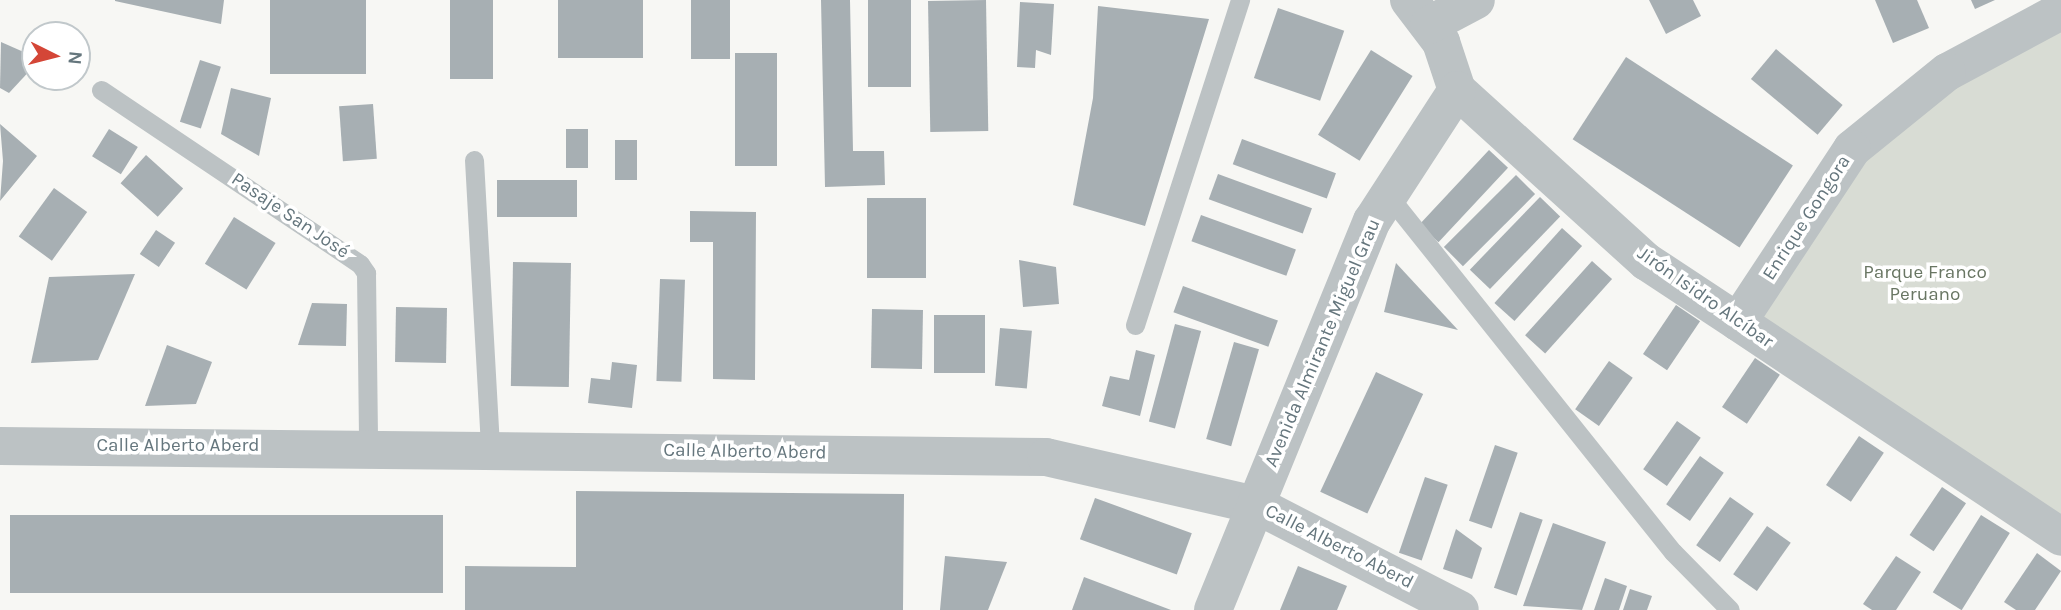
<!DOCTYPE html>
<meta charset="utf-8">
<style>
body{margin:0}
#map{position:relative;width:2061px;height:610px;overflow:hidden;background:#f7f7f4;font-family:Karla,sans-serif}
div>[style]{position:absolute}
.green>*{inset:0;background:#d8dcd4}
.building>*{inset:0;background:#a7afb3;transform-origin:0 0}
.service>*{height:19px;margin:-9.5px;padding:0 9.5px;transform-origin:9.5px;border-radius:9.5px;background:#bcc2c4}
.minor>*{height:38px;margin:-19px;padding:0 19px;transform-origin:19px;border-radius:19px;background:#bcc2c4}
.tertiary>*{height:38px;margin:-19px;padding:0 19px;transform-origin:19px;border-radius:19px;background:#bcc2c4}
span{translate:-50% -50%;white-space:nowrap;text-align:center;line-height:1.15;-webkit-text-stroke:7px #fff;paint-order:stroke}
.street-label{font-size:19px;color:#65767d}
.park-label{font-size:19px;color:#697663}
.north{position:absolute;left:21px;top:21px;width:70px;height:70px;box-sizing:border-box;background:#fff;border:2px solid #c1c8cb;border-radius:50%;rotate:96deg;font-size:19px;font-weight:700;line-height:28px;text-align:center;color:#65767d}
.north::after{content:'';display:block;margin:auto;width:24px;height:32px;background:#d44637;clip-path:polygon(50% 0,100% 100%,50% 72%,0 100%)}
</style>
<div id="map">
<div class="green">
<div style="clip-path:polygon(2061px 11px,2061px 538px,1738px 322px,1839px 170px)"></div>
</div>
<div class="building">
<div style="clip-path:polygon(115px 0,224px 0,221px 24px,115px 1px)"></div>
<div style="left:270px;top:0;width:96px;height:74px"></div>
<div style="left:450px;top:0;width:43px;height:79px"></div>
<div style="left:558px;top:0;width:85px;height:58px"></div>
<div style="left:691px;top:0;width:39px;height:59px"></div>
<div style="clip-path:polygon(821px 0,850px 0,853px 151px,884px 151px,885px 185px,825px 187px)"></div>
<div style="left:868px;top:0;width:43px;height:87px"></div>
<div style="left:986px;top:0;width:131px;height:58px;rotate:89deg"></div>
<div style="clip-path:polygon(1649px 0,1693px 0,1701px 16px,1666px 34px)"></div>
<div style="clip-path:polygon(1875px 0,1917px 0,1929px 28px,1893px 43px)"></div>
<div style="clip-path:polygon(1971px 0,1995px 0,1975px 9px)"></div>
<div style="clip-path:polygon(1020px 2px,1054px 4px,1051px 55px,1036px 50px,1035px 68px,1017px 67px)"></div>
<div style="clip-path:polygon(1098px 6px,1209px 19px,1145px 226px,1073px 205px,1093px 98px)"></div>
<div style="left:1278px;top:8px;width:70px;height:74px;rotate:19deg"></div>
<div style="clip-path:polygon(1px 42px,35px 57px,35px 65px,9px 93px,0 88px)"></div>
<div style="left:1776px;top:49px;width:87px;height:39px;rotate:40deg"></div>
<div style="left:1371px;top:50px;width:49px;height:100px;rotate:32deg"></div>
<div style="left:735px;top:53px;width:42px;height:113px"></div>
<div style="left:1626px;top:57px;width:199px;height:98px;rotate:33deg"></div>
<div style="left:200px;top:60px;width:22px;height:65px;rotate:18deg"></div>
<div style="clip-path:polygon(231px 88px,271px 98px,259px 156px,221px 134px)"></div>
<div style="left:373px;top:104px;width:55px;height:34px;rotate:86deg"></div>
<div style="clip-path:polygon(0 124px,37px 156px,0 201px,3px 161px)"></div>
<div style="left:109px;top:129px;width:34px;height:32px;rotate:32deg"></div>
<div style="left:566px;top:129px;width:22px;height:39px"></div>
<div style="left:1242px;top:139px;width:100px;height:27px;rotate:20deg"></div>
<div style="left:615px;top:140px;width:22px;height:40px"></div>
<div style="left:1489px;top:150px;width:26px;height:102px;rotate:43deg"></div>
<div style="left:146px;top:155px;width:50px;height:38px;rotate:42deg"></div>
<div style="left:1218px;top:174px;width:100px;height:27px;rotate:20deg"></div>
<div style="left:1516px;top:175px;width:27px;height:102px;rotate:45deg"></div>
<div style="left:577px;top:180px;width:37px;height:80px;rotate:90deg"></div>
<div style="left:54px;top:188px;width:41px;height:60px;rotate:36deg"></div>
<div style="left:1540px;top:197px;width:28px;height:101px;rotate:44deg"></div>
<div style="left:867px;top:198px;width:59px;height:80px"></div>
<div style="clip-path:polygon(690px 211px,756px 212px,755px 380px,713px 379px,713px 242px,690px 242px)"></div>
<div style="left:1201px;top:215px;width:101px;height:28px;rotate:20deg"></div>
<div style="left:234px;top:217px;width:49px;height:55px;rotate:32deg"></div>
<div style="left:1562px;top:228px;width:27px;height:101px;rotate:42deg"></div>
<div style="left:156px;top:230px;width:23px;height:29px;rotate:34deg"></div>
<div style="clip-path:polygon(1019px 260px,1056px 267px,1059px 304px,1023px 307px)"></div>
<div style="left:1592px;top:261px;width:27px;height:100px;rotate:42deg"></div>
<div style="left:513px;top:262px;width:58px;height:124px;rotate:1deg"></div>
<div style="clip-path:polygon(1396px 263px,1458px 330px,1384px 312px)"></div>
<div style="clip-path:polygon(135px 274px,98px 360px,31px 363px,49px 277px)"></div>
<div style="left:660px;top:279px;width:25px;height:102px;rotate:2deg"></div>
<div style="left:1183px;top:286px;width:101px;height:28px;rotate:20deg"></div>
<div style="clip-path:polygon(312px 303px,347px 304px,346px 346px,298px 345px)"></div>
<div style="left:1676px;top:305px;width:29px;height:59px;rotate:34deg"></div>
<div style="left:396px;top:307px;width:51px;height:55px;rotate:1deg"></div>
<div style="left:872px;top:309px;width:51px;height:59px;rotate:1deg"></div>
<div style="left:934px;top:315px;width:51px;height:58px"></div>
<div style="left:1175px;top:324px;width:27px;height:101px;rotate:15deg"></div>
<div style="left:1000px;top:328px;width:32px;height:58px;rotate:5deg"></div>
<div style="left:1234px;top:342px;width:26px;height:101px;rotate:16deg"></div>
<div style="clip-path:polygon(167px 345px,212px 362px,196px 404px,145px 406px)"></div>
<div style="clip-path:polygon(1136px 350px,1155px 355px,1140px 416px,1102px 406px,1110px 376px,1129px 380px)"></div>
<div style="left:1755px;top:358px;width:30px;height:59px;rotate:34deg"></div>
<div style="left:1609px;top:361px;width:29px;height:59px;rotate:35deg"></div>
<div style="clip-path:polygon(612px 362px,637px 365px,632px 408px,588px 403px,591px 378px,610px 380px)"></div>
<div style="left:1376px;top:372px;width:52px;height:132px;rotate:25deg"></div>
<div style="left:1677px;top:421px;width:29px;height:59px;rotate:35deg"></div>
<div style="left:1859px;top:436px;width:30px;height:59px;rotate:34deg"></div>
<div style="left:1495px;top:445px;width:24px;height:80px;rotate:19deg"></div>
<div style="left:1700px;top:456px;width:29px;height:59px;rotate:35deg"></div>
<div style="left:1425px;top:477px;width:24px;height:80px;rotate:19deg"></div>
<div style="left:1942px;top:487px;width:29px;height:58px;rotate:34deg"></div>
<div style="clip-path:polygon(576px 491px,904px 494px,903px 610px,465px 610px,465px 566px,576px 567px)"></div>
<div style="left:1730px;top:497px;width:29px;height:59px;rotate:35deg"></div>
<div style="left:1095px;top:498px;width:103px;height:44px;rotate:20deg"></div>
<div style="left:1520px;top:512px;width:24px;height:80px;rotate:19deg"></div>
<div style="left:443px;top:515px;width:78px;height:433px;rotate:90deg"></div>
<div style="left:1981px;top:515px;width:34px;height:91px;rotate:32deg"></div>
<div style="clip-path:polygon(1553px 523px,1606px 542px,1582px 610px,1523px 606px)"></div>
<div style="left:1767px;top:526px;width:29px;height:59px;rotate:35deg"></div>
<div style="clip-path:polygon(1456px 529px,1482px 548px,1472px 579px,1443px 569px)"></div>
<div style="clip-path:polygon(2037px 553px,2061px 571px,2035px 610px,2016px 610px,2004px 602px)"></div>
<div style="clip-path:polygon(945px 556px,1007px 562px,988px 610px,940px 610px)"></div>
<div style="clip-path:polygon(1896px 556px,1921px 572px,1896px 610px,1872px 610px,1863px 604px)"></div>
<div style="clip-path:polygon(1298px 566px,1347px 586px,1337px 610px,1280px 610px)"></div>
<div style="clip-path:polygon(1084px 577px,1171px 610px,1072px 610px)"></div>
<div style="clip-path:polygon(1605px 578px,1627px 586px,1619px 610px,1594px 610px)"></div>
<div style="clip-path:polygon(1630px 589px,1652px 596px,1647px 610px,1623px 610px)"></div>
</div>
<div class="service">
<div style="left:101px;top:90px;width:312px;rotate:33.9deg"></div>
<div style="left:360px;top:264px;width:11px;rotate:56deg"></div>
<div style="left:366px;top:273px;width:173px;rotate:89.3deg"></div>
<div style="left:474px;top:160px;width:288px;rotate:86.8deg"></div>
<div style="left:1387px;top:194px;width:458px;rotate:51.4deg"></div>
<div style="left:1673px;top:552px;width:81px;rotate:45.5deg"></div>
<div style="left:1135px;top:325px;width:342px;rotate:-72.1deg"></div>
</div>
<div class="minor">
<div style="left:1409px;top:0;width:53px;rotate:52.7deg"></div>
<div style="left:1441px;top:42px;width:51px;rotate:71.6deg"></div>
<div style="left:1457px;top:90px;width:256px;rotate:42.2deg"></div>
<div style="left:1647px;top:262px;width:109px;rotate:33.4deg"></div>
<div style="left:1429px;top:25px;width:53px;rotate:-28deg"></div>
<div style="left:0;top:446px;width:1046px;rotate:0.6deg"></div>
<div style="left:1046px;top:457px;width:215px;rotate:12.9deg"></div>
<div style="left:1256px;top:505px;width:229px;rotate:27.2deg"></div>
<div style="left:1213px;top:610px;width:420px;rotate:-67.8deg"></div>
<div style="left:1372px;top:221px;width:156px;rotate:-57deg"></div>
</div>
<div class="tertiary">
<div style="left:2061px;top:11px;width:129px;rotate:151.8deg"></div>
<div style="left:1947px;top:72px;width:122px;rotate:141deg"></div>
<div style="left:1852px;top:149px;width:207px;rotate:123.4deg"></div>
<div style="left:1738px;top:322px;width:388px;rotate:33.6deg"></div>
</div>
<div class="street-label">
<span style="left:290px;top:216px;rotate:34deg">Pasaje San José</span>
<span style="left:1807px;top:218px;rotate:-57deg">Enrique Gongora</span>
<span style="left:1705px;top:298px;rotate:35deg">Jirón Isidro Alcíbar</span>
<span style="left:1323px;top:343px;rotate:-67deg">Avenida Almirante Miguel Grau</span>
<span style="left:178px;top:446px">Calle Alberto Aberd</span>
<span style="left:745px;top:452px;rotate:1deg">Calle Alberto Aberd</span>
<span style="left:1339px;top:547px;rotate:27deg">Calle Alberto Aberd</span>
</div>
<div class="park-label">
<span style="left:1925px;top:284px">Parque Franco<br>Peruano</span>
</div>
<div class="north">N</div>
</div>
